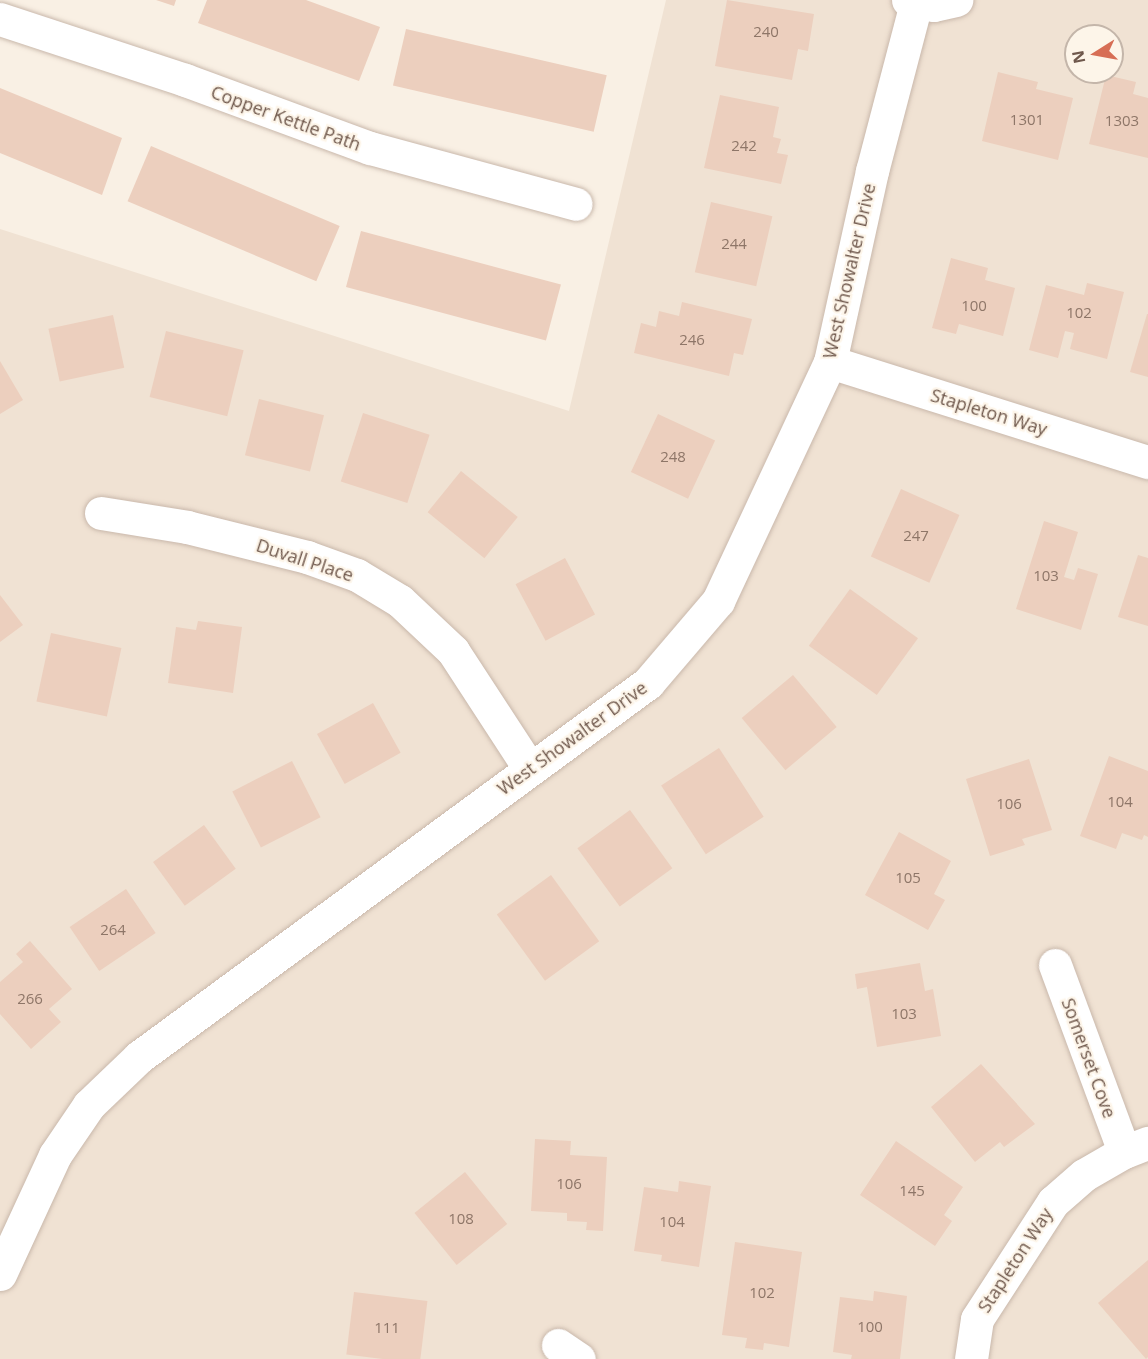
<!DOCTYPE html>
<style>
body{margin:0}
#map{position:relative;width:1148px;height:1359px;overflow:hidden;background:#f9f0e4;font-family:"Open Sans",sans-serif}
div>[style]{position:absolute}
.residential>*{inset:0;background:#f0e2d3}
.building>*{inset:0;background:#eccfbe;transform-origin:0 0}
.roads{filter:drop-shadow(0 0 2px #c9b8ab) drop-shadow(0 0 2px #c9b8ab)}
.minor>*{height:33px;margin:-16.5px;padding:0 16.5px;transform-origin:16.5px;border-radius:16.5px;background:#fff}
span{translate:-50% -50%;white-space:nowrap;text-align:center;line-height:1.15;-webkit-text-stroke:4.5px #fdf5e9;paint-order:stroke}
.number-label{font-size:15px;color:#8e7668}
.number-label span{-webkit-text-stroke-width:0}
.street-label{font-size:18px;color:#6f584c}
.north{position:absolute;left:1064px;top:24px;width:60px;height:60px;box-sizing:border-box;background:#fdf5e9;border:2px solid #c4b6aa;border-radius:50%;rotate:259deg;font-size:16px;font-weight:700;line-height:24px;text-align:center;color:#6f584c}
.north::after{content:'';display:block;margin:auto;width:21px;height:27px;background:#d76e55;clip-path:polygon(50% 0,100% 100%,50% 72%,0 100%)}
</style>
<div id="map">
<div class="residential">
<div style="clip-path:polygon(evenodd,666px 0,1148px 0,1148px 1359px,0 1359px,0 229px,569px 411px,666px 0,1076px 36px,1112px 36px,1112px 72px,1076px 72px,1076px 36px)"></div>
</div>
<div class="building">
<div style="clip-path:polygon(156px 0,176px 0,174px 6px)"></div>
<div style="clip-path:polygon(207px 0,306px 0,380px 27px,359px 81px,198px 23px)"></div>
<div style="clip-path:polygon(727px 0,814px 14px,808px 51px,798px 49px,792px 80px,715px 66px)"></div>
<div style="left:406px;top:29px;width:206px;height:58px;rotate:13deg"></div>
<div style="clip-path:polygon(998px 72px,1038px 82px,1036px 89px,1073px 98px,1058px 160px,982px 141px)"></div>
<div style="clip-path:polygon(1106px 75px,1136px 82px,1133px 94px,1148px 98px,1148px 158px,1089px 144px)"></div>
<div style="clip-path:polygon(0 88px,122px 138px,102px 195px,0 153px)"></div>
<div style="clip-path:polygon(720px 95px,779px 107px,773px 137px,781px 139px,777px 153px,788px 155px,781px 184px,704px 168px)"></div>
<div style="left:151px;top:146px;width:205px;height:60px;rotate:23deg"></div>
<div style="left:711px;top:202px;width:63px;height:72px;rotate:13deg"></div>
<div style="left:361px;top:231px;width:207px;height:58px;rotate:15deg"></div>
<div style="clip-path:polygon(951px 258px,988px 268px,985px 280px,1015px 288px,1003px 336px,959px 324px,956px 334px,932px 328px)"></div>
<div style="clip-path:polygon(1087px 283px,1124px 292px,1107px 359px,1070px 349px,1074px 333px,1065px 331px,1058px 358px,1029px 350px,1046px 285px,1084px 295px)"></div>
<div style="clip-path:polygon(682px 302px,752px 319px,743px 355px,734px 353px,729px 376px,634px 353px,641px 323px,656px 327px,659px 311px,679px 316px)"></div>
<div style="clip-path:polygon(1147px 314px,1148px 314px,1148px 377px,1130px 372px)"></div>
<div style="left:113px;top:315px;width:54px;height:66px;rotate:78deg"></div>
<div style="left:166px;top:331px;width:80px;height:68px;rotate:14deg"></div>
<div style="clip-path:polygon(0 361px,23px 400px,0 414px)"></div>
<div style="left:259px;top:399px;width:67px;height:58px;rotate:14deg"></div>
<div style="left:363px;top:413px;width:70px;height:72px;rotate:18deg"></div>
<div style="left:658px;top:414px;width:63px;height:64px;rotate:25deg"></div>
<div style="left:461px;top:471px;width:73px;height:53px;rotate:39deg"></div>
<div style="left:901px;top:489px;width:64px;height:74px;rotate:24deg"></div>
<div style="clip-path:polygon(1044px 521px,1078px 532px,1064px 577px,1074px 580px,1078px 568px,1098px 574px,1081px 630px,1016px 609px)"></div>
<div style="clip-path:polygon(1138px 555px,1148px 558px,1148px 626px,1118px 617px)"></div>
<div style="left:565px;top:558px;width:64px;height:56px;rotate:62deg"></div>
<div style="left:850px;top:589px;width:84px;height:70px;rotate:36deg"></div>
<div style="clip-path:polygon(0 595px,23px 625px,0 642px)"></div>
<div style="clip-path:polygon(198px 621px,242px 627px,233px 693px,168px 683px,176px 627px,196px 630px)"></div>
<div style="left:51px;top:633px;width:72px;height:70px;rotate:12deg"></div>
<div style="left:793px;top:675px;width:68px;height:67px;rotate:50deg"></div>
<div style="left:373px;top:703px;width:57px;height:64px;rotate:61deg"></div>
<div style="left:719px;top:748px;width:82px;height:69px;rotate:57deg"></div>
<div style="clip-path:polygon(1109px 756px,1148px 771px,1148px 837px,1144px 835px,1142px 840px,1122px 833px,1116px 849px,1080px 836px)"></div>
<div style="clip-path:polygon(1029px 759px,1052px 830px,1022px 839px,1025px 845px,990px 856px,966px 779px)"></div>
<div style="left:292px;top:761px;width:63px;height:67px;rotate:63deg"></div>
<div style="left:630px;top:810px;width:72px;height:65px;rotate:54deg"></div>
<div style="left:204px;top:825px;width:54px;height:63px;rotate:54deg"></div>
<div style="clip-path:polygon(899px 832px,951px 861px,934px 894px,945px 900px,928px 930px,865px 895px)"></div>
<div style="left:551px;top:875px;width:82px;height:67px;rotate:54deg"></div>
<div style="left:126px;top:889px;width:53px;height:68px;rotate:56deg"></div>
<div style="clip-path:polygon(30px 941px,72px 989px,49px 1009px,61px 1022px,31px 1049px,0 1014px,0 982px,23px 962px,16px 954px)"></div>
<div style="clip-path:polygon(920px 963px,925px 991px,933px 989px,941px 1036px,877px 1047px,867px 987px,857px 989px,855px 974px)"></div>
<div style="clip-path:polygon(981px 1064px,1035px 1124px,1004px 1147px,1000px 1142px,975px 1162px,931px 1107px)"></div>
<div style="clip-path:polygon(535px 1139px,571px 1141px,570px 1155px,607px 1157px,603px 1231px,586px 1230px,587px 1222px,567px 1221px,567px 1213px,531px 1211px)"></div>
<div style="clip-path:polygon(896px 1141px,963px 1187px,944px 1215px,952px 1221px,935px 1246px,860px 1195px)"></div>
<div style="left:465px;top:1172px;width:67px;height:65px;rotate:51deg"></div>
<div style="clip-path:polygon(679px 1181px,711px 1186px,699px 1267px,661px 1261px,662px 1255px,634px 1251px,644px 1187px,678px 1192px)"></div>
<div style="clip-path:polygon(735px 1242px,802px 1252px,789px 1347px,764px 1343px,763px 1350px,745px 1348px,747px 1338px,722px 1335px)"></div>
<div style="clip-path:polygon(1148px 1260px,1148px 1357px,1146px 1359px,1098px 1303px)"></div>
<div style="clip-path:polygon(874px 1291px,907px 1296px,900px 1359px,851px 1359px,852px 1355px,833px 1352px,840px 1297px,873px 1301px)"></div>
<div style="left:354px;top:1292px;width:74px;height:63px;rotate:7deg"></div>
</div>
<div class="roads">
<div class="minor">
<div style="left:908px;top:0;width:26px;rotate:11deg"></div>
<div style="left:934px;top:5px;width:23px;rotate:-13deg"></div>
<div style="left:0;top:19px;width:195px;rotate:18.2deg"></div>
<div style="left:185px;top:80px;width:197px;rotate:20.2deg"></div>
<div style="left:370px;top:148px;width:213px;rotate:15.2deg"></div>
<div style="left:830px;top:362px;width:333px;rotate:17.5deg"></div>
<div style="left:101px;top:513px;width:87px;rotate:9.2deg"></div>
<div style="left:187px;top:527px;width:124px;rotate:14deg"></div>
<div style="left:307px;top:557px;width:53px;rotate:19.8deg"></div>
<div style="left:357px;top:575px;width:50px;rotate:31.2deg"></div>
<div style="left:400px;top:601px;width:73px;rotate:43.3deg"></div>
<div style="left:453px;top:651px;width:141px;rotate:56.9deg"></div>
<div style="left:1055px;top:965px;width:199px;rotate:69.7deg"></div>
<div style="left:0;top:1274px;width:131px;rotate:-65.2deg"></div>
<div style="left:55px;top:1155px;width:60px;rotate:-55.8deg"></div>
<div style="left:89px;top:1105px;width:69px;rotate:-43.8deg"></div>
<div style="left:139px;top:1057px;width:632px;rotate:-36.31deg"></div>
<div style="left:648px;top:683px;width:108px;rotate:-49.5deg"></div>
<div style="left:718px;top:601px;width:264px;rotate:-64.9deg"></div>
<div style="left:830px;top:362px;width:196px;rotate:-77.6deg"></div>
<div style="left:872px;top:171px;width:174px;rotate:-75.3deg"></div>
<div style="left:558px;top:1345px;width:25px;rotate:34deg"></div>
<div style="left:971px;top:1359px;width:40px;rotate:-81.5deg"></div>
<div style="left:977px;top:1319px;width:140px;rotate:-57deg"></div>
<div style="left:1053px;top:1202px;width:41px;rotate:-41.1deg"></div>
<div style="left:1084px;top:1175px;width:46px;rotate:-29.9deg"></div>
<div style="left:1124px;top:1152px;width:26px;rotate:-21deg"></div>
</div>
</div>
<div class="number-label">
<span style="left:766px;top:32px">240</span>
<span style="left:1027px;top:120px">1301</span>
<span style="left:1122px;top:121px">1303</span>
<span style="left:744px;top:146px">242</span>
<span style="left:734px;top:244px">244</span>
<span style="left:974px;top:306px">100</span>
<span style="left:1079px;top:313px">102</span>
<span style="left:692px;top:340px">246</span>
<span style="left:673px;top:457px">248</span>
<span style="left:916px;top:536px">247</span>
<span style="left:1046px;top:576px">103</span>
<span style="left:1120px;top:802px">104</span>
<span style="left:1009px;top:804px">106</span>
<span style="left:908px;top:878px">105</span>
<span style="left:113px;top:930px">264</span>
<span style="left:30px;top:999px">266</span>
<span style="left:904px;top:1014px">103</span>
<span style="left:569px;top:1184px">106</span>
<span style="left:912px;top:1191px">145</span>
<span style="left:461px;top:1219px">108</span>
<span style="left:672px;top:1222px">104</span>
<span style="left:762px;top:1293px">102</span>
<span style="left:870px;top:1327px">100</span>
<span style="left:387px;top:1328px">111</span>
</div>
<div class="street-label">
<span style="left:286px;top:118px;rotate:20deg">Copper Kettle Path</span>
<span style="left:849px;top:271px;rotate:-77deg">West Showalter Drive</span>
<span style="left:989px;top:412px;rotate:17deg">Stapleton Way</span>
<span style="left:305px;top:560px;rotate:18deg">Duvall Place</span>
<span style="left:572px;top:738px;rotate:-36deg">West Showalter Drive</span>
<span style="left:1089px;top:1058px;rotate:70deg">Somerset Cove</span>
<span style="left:1015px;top:1260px;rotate:-57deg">Stapleton Way</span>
</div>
<div class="north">N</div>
</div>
